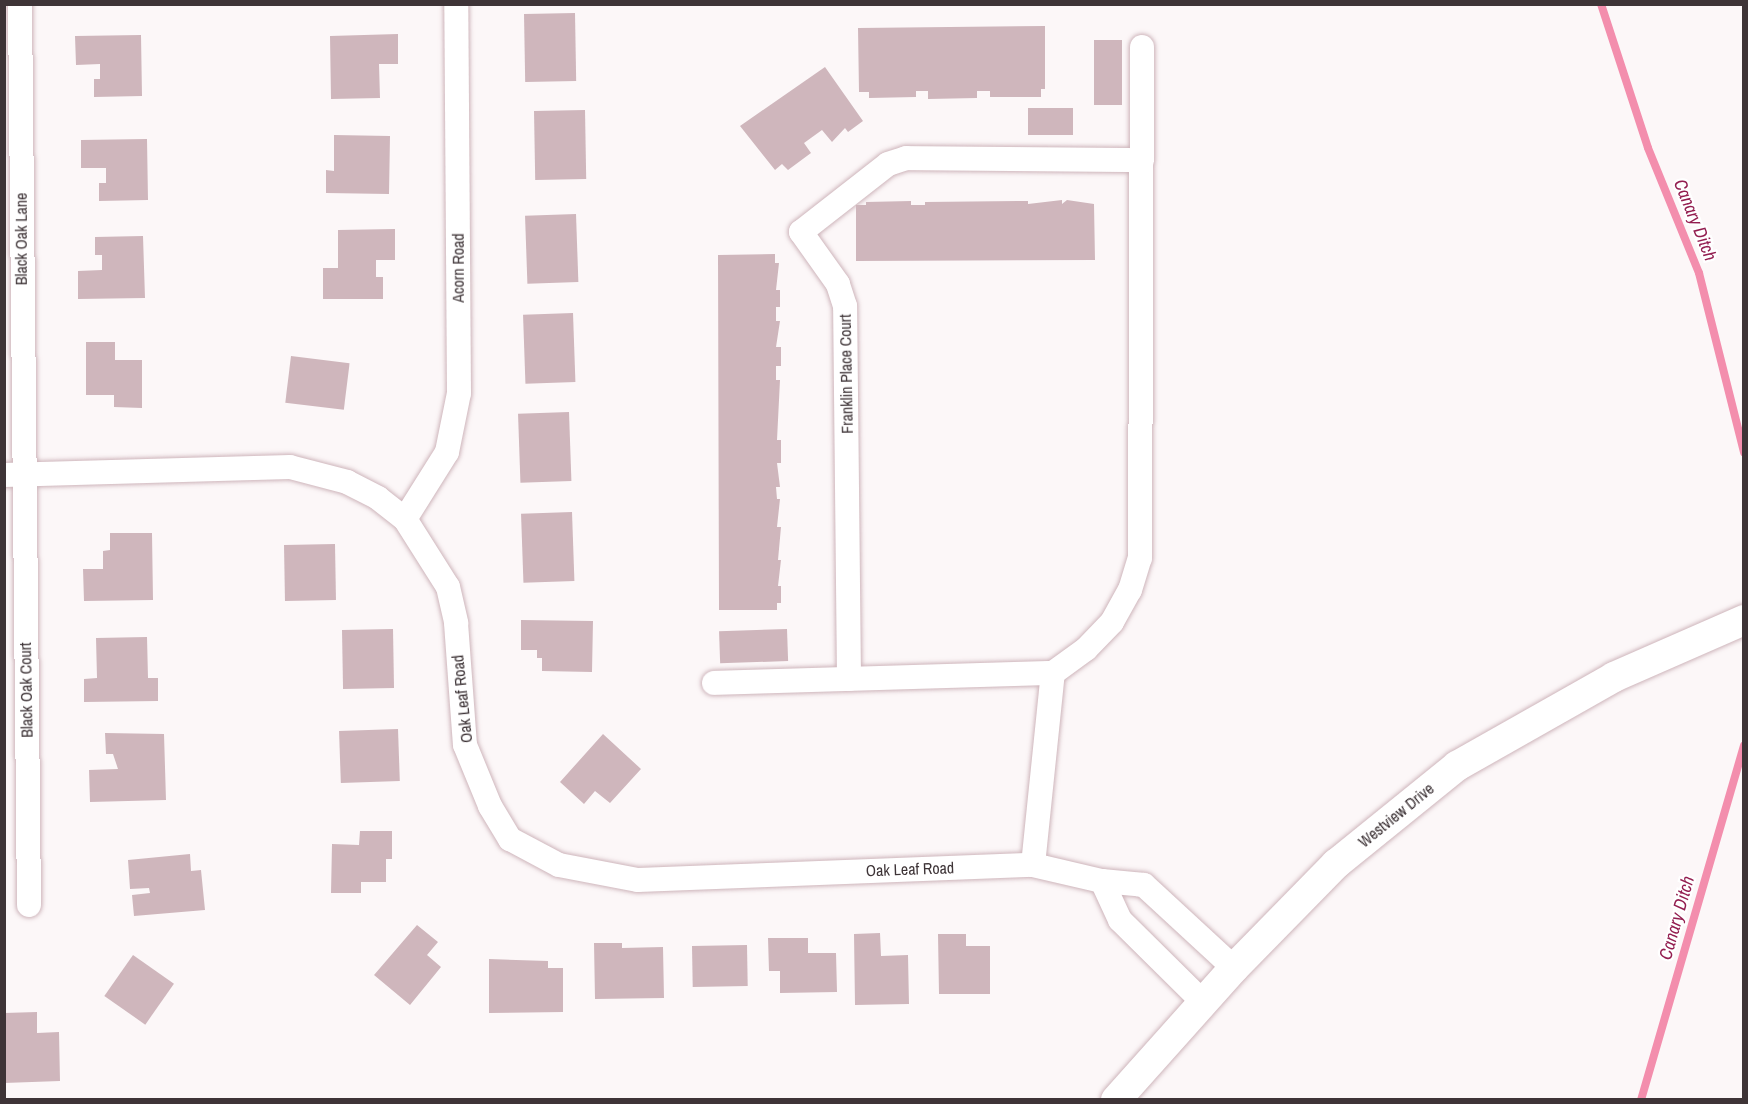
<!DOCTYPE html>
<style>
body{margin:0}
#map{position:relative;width:1748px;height:1104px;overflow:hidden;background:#fcf7f8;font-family:"Archivo Narrow",sans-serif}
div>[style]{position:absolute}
.stream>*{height:8px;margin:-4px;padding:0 4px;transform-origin:4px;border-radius:4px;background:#f38ead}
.building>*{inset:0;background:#cfb6bc;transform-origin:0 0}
.roads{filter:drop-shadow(0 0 2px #ceb5bb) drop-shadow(0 0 2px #ceb5bb)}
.minor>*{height:24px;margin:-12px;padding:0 12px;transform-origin:12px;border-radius:12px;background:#fff}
.tertiary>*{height:30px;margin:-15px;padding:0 15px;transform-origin:15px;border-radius:15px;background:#fff}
span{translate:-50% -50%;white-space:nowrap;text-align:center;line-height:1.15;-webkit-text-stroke:4.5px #fff;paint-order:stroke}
.street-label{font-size:16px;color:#3e3437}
.water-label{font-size:18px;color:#931e50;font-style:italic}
.frame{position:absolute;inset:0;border:6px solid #3e3437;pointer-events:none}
</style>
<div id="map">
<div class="stream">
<div style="left:1601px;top:4px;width:151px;rotate:71.9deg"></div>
<div style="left:1648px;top:148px;width:135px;rotate:67.8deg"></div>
<div style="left:1699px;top:273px;width:185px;rotate:75.9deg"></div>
<div style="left:1641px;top:1100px;width:369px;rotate:-73.8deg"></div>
</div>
<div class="building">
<div style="left:575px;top:13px;width:68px;height:51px;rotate:89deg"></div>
<div style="clip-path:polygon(1045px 26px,1045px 89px,1041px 89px,1041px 97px,990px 97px,990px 91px,977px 91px,977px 98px,928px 99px,928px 91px,916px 91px,916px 97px,869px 98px,869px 92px,859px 92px,858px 28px)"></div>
<div style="clip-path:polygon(398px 34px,398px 64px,379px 64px,380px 98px,331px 99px,330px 36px)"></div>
<div style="clip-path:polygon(141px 35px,142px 96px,94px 97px,94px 79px,100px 79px,100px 64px,76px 65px,75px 36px)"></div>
<div style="left:1094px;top:40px;width:28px;height:65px"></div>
<div style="clip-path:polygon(825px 67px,863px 121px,848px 132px,845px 128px,832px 142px,822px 130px,804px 143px,811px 153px,788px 170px,782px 164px,775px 170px,740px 126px)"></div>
<div style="left:1028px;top:108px;width:45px;height:27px"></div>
<div style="left:585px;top:110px;width:69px;height:51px;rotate:89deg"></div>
<div style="clip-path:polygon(334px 135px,390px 136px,389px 194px,326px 193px,326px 170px,334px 171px)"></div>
<div style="clip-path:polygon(147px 139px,148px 200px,99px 201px,99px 183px,106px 183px,106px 168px,81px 168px,81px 140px)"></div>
<div style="clip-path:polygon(1062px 200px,1062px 204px,1067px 200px,1094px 204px,1095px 260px,856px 261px,856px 205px,866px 205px,866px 202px,911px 201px,911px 205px,925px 205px,925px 202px,1028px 201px,1028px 204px)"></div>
<div style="left:576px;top:214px;width:68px;height:51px;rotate:88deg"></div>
<div style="clip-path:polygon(395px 229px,395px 260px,376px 260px,376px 277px,383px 277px,383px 299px,323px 299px,323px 268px,338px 268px,338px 230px)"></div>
<div style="clip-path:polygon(143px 236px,145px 298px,78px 299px,78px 271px,102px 270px,102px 255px,95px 255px,95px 237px)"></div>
<div style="clip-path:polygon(775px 254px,775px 263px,779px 263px,776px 290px,780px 290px,780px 307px,776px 307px,776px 321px,780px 321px,776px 347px,781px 347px,781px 366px,776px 366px,776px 380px,780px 380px,777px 440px,781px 440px,781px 463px,777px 463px,780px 487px,776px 487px,777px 499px,780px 499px,777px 527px,781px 527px,778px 560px,781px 560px,778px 586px,781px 586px,781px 603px,777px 603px,777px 610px,719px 610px,718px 255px)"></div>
<div style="left:573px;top:313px;width:69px;height:50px;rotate:88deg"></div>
<div style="clip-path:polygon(86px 342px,115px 342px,115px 360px,142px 360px,142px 408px,114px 407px,114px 395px,86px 395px)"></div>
<div style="left:291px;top:356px;width:59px;height:47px;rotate:7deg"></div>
<div style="left:569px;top:412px;width:69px;height:51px;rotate:88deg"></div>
<div style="left:572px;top:512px;width:69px;height:51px;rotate:88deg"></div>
<div style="clip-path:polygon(110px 533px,152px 533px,153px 600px,84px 601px,83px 569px,103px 569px,103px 551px,110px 550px)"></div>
<div style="left:335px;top:544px;width:56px;height:51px;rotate:89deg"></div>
<div style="clip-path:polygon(521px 620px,593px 621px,592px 672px,542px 671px,542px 658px,537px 658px,537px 650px,521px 650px)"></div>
<div style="left:393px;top:629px;width:59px;height:51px;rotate:89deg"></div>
<div style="left:787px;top:629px;width:32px;height:68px;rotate:88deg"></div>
<div style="clip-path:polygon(147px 637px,148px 678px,158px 678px,158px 701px,84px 702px,84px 679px,97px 678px,96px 638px)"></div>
<div style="left:398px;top:729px;width:52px;height:59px;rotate:88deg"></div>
<div style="clip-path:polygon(105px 733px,164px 734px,166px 800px,90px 802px,89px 770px,118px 769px,113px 754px,106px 754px)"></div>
<div style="clip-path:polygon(603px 734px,641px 769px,610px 803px,595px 791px,584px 804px,560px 782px)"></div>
<div style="clip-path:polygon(360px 831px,392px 831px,392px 859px,386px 859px,386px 882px,361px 882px,361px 893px,331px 893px,332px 844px,359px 845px)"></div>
<div style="clip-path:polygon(190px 854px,191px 871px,201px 870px,205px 910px,134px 916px,132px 895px,150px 893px,149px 888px,130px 889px,128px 860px)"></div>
<div style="clip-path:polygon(417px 925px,438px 942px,427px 955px,441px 967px,410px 1005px,374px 975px)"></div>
<div style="clip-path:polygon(880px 933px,881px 956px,908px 955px,909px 1004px,855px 1005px,854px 934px)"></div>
<div style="clip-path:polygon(938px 934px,966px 934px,966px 946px,990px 946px,990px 994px,939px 994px)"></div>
<div style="clip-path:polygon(768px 938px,808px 938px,808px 953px,836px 953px,837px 992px,780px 993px,780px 971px,769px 971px)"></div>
<div style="clip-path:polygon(594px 943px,622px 943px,622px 948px,663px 947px,664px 998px,595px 999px)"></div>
<div style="left:747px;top:945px;width:41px;height:55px;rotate:89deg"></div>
<div style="left:133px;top:955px;width:50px;height:50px;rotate:35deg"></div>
<div style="clip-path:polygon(489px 959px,548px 961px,548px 968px,563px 968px,563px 1012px,489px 1013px)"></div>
<div style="clip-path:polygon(37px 1012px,37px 1033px,59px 1032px,60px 1081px,4px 1083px,4px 1013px)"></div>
</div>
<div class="roads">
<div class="minor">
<div style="left:20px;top:4px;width:901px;rotate:89.43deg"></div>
<div style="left:4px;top:475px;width:286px;rotate:-1.6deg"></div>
<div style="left:290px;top:467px;width:59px;rotate:14.7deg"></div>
<div style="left:347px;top:482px;width:35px;rotate:27deg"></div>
<div style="left:378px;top:498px;width:34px;rotate:38deg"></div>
<div style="left:405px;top:519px;width:80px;rotate:57.7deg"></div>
<div style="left:448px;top:587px;width:37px;rotate:77deg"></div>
<div style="left:456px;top:623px;width:122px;rotate:85.8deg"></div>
<div style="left:465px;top:745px;width:66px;rotate:67.7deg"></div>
<div style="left:490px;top:806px;width:39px;rotate:59deg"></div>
<div style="left:510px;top:839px;width:55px;rotate:28deg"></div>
<div style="left:559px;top:865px;width:80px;rotate:10.8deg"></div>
<div style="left:638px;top:880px;width:395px;rotate:-2.2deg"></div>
<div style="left:1033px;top:865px;width:71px;rotate:13.1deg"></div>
<div style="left:1102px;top:881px;width:42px;rotate:5.4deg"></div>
<div style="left:1144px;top:885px;width:122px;rotate:42.7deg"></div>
<div style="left:405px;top:519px;width:79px;rotate:-57.9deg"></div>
<div style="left:447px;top:452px;width:60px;rotate:-78.5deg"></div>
<div style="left:459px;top:393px;width:389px;rotate:-90.4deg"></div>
<div style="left:849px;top:679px;width:373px;rotate:-90.6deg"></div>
<div style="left:845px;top:306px;width:23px;rotate:-108deg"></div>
<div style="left:838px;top:284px;width:64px;rotate:-125.4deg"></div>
<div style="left:801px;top:232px;width:110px;rotate:-38deg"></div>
<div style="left:888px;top:164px;width:19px;rotate:-18deg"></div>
<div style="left:906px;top:158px;width:236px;rotate:0.5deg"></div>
<div style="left:714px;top:683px;width:339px;rotate:-1.7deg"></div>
<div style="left:1033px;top:865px;width:193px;rotate:-84.1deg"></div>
<div style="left:1053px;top:673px;width:41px;rotate:-36deg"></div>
<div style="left:1086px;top:649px;width:37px;rotate:-46deg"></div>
<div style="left:1112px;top:622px;width:37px;rotate:-61deg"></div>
<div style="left:1130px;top:590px;width:34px;rotate:-73deg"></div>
<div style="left:1140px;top:558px;width:511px;rotate:-89.78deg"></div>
<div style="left:1102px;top:881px;width:43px;rotate:65.2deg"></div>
<div style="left:1120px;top:920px;width:117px;rotate:44.7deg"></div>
</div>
<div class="tertiary">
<div style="left:1116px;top:1100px;width:177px;rotate:-48.2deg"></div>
<div style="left:1234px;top:968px;width:146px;rotate:-45.6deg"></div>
<div style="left:1336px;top:864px;width:156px;rotate:-39deg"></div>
<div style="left:1457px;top:766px;width:180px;rotate:-29.5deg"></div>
<div style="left:1614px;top:677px;width:142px;rotate:-23.7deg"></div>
</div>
</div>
<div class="street-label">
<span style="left:21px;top:239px;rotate:-90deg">Black Oak Lane</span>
<span style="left:458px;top:268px;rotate:-90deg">Acorn Road</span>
<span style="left:846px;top:374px;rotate:-91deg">Franklin Place Court</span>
<span style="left:26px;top:690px;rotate:-91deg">Black Oak Court</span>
<span style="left:462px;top:699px;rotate:-96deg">Oak Leaf Road</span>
<span style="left:1396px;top:815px;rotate:-39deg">Westview Drive</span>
<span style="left:910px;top:869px;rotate:-2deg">Oak Leaf Road</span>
</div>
<div class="water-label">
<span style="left:1695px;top:220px;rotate:68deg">Canary Ditch</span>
<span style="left:1677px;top:918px;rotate:-74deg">Canary Ditch</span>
</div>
<div class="frame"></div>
</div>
